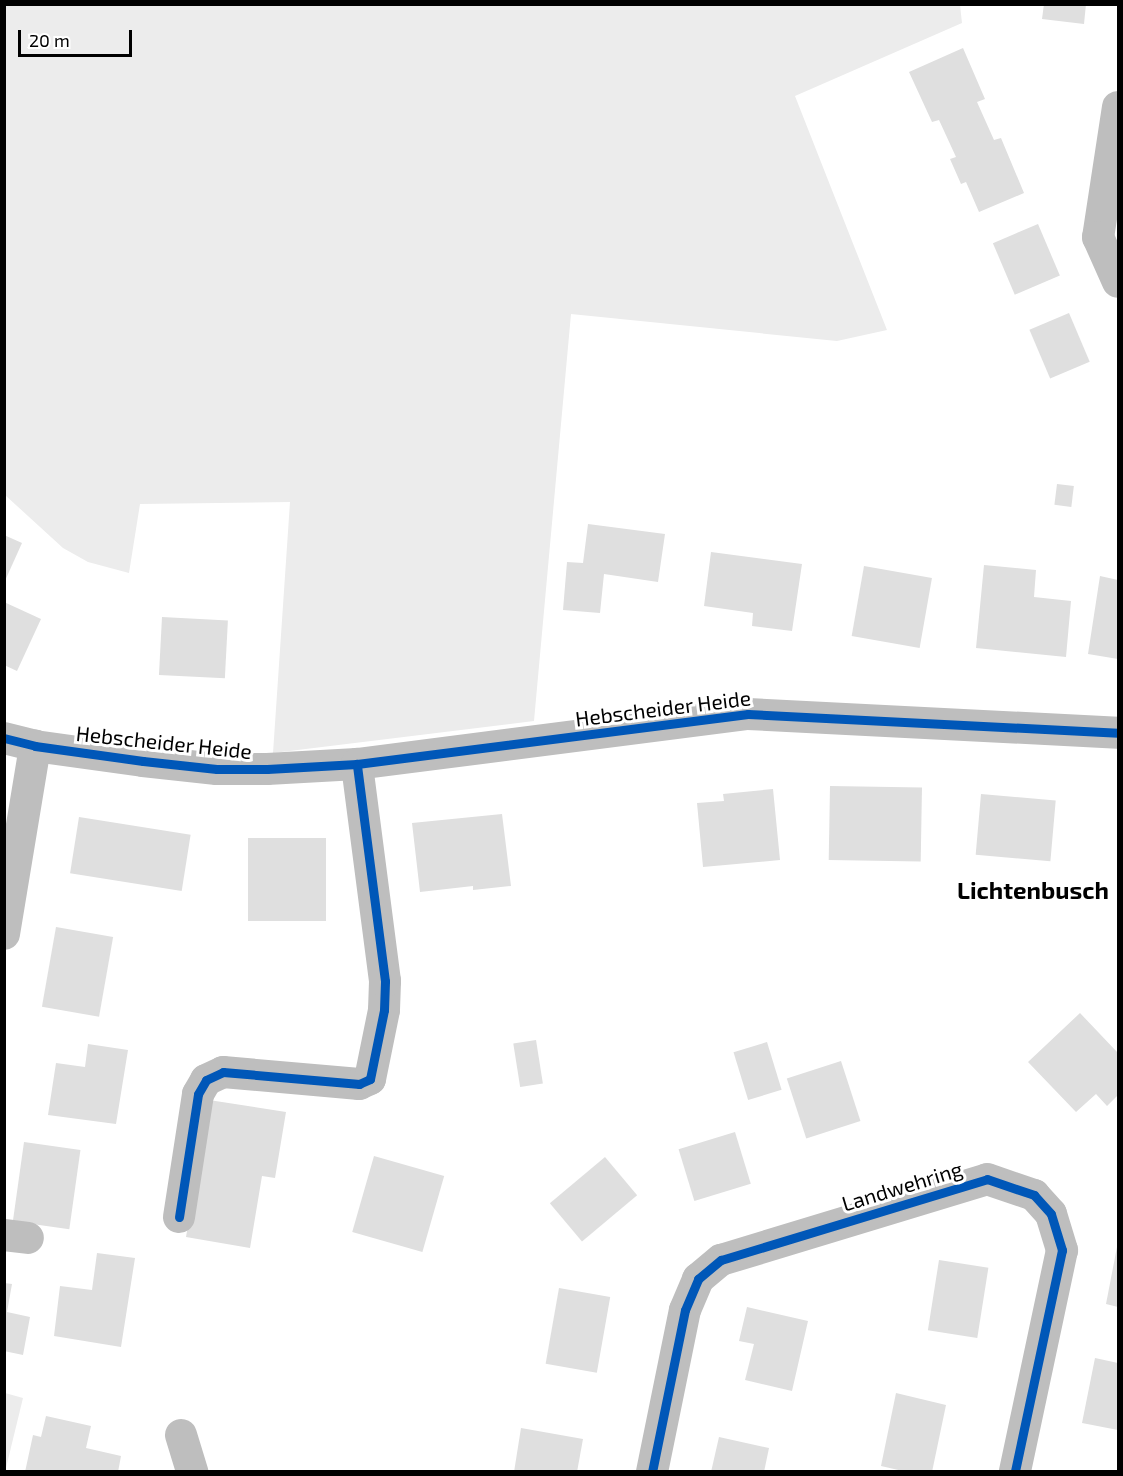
<!DOCTYPE html>
<style>
body{margin:0}
#map{position:relative;width:1123px;height:1476px;overflow:hidden;background:#fff;font-family:"Exo 2",sans-serif}
div>[style]{position:absolute}
.green>*{inset:0;background:#ececec}
.building>*{inset:0;background:#dfdfdf;transform-origin:0 0}
.street>*{height:32px;margin:-16px;padding:0 16px;transform-origin:16px;border-radius:16px;background:#bebebe}
.cycleway>*{height:9px;margin:-4.5px;padding:0 4.5px;transform-origin:4.5px;border-radius:4.5px;background:#0057b8}
span{translate:-50% -50%;white-space:nowrap;text-align:center;line-height:1.15;-webkit-text-stroke:6px #fff;paint-order:stroke}
.street-label{font-size:21px;color:#000}
.quarter-label{font-size:24px;color:#000;font-weight:700}
.frame{position:absolute;inset:0;border:6px solid #000;pointer-events:none}
.scale{position:absolute;left:18px;top:30px;width:114px;height:27px;box-sizing:border-box;border:3px solid #000;border-top:0;padding-left:8px;font-size:18px;line-height:21px;white-space:nowrap;color:#000;-webkit-text-stroke:4px #fff;paint-order:stroke}
</style>
<div id="map">
<div class="green">
<div style="clip-path:polygon(960px 5px,962px 23px,795px 96px,887px 330px,837px 341px,571px 314px,534px 721px,273px 753px,290px 502px,140px 504px,129px 573px,88px 562px,63px 548px,5px 495px,5px 5px)"></div>
<div style="clip-path:polygon(5px 1393px,23px 1398px,5px 1472px,4px 1471px)"></div>
</div>
<div class="building">
<div style="clip-path:polygon(1044px 4px,1086px 4px,1084px 24px,1042px 19px)"></div>
<div style="clip-path:polygon(963px 48px,985px 99px,977px 102px,994px 140px,1001px 138px,1024px 193px,979px 212px,966px 182px,961px 184px,950px 159px,956px 157px,939px 120px,932px 122px,909px 72px)"></div>
<div style="left:1038px;top:224px;width:56px;height:49px;rotate:67deg"></div>
<div style="left:1069px;top:313px;width:53px;height:43px;rotate:67deg"></div>
<div style="left:1057px;top:484px;width:17px;height:21px;rotate:7deg"></div>
<div style="clip-path:polygon(588px 524px,665px 534px,658px 582px,604px 574px,600px 613px,563px 610px,567px 562px,583px 563px)"></div>
<div style="clip-path:polygon(4px 535px,22px 543px,4px 583px)"></div>
<div style="clip-path:polygon(711px 552px,802px 564px,792px 631px,752px 626px,753px 613px,704px 606px)"></div>
<div style="clip-path:polygon(984px 565px,1036px 570px,1034px 597px,1071px 601px,1066px 657px,976px 648px)"></div>
<div style="left:864px;top:566px;width:69px;height:71px;rotate:10deg"></div>
<div style="clip-path:polygon(1100px 576px,1118px 580px,1118px 659px,1088px 654px)"></div>
<div style="clip-path:polygon(4px 602px,41px 619px,17px 671px,4px 665px)"></div>
<div style="left:162px;top:617px;width:66px;height:58px;rotate:3deg"></div>
<div style="left:830px;top:786px;width:92px;height:74px;rotate:1deg"></div>
<div style="clip-path:polygon(773px 789px,780px 860px,703px 867px,697px 803px,724px 801px,723px 794px)"></div>
<div style="left:981px;top:794px;width:75px;height:61px;rotate:5deg"></div>
<div style="clip-path:polygon(502px 814px,511px 886px,473px 890px,473px 886px,420px 892px,412px 823px)"></div>
<div style="left:79px;top:817px;width:113px;height:57px;rotate:9deg"></div>
<div style="left:248px;top:838px;width:78px;height:83px"></div>
<div style="left:56px;top:927px;width:58px;height:81px;rotate:10deg"></div>
<div style="clip-path:polygon(1080px 1013px,1118px 1053px,1118px 1095px,1107px 1106px,1096px 1094px,1076px 1112px,1028px 1062px)"></div>
<div style="left:536px;top:1040px;width:44px;height:23px;rotate:81deg"></div>
<div style="left:767px;top:1042px;width:50px;height:35px;rotate:73deg"></div>
<div style="clip-path:polygon(88px 1044px,128px 1050px,116px 1124px,48px 1115px,56px 1063px,85px 1067px)"></div>
<div style="left:841px;top:1061px;width:63px;height:57px;rotate:72deg"></div>
<div style="clip-path:polygon(209px 1100px,286px 1112px,275px 1178px,262px 1176px,250px 1248px,186px 1237px)"></div>
<div style="left:735px;top:1132px;width:54px;height:59px;rotate:73deg"></div>
<div style="left:24px;top:1142px;width:57px;height:80px;rotate:8deg"></div>
<div style="left:374px;top:1156px;width:73px;height:79px;rotate:16deg"></div>
<div style="left:605px;top:1157px;width:50px;height:72px;rotate:50deg"></div>
<div style="clip-path:polygon(1117px 1247px,1118px 1247px,1118px 1307px,1106px 1304px)"></div>
<div style="clip-path:polygon(97px 1253px,135px 1258px,121px 1347px,54px 1336px,60px 1286px,92px 1290px)"></div>
<div style="left:939px;top:1260px;width:50px;height:71px;rotate:9deg"></div>
<div style="clip-path:polygon(4px 1283px,12px 1284px,7px 1312px,30px 1317px,23px 1355px,4px 1351px)"></div>
<div style="left:559px;top:1288px;width:52px;height:77px;rotate:10deg"></div>
<div style="clip-path:polygon(747px 1307px,808px 1321px,792px 1391px,745px 1380px,754px 1344px,739px 1341px)"></div>
<div style="clip-path:polygon(1095px 1358px,1118px 1363px,1118px 1430px,1082px 1423px)"></div>
<div style="clip-path:polygon(896px 1393px,946px 1405px,932px 1472px,907px 1472px,881px 1466px)"></div>
<div style="clip-path:polygon(46px 1416px,91px 1426px,86px 1448px,121px 1456px,118px 1472px,25px 1472px,33px 1435px,41px 1437px)"></div>
<div style="clip-path:polygon(521px 1428px,583px 1439px,577px 1472px,514px 1472px)"></div>
<div style="clip-path:polygon(719px 1437px,769px 1448px,764px 1472px,711px 1472px)"></div>
</div>
<div class="street">
<div style="left:1118px;top:107px;width:132px;rotate:98.7deg"></div>
<div style="left:1098px;top:237px;width:49px;rotate:66deg"></div>
<div style="left:4px;top:738px;width:32px;rotate:14deg"></div>
<div style="left:35px;top:746px;width:109px;rotate:7.9deg"></div>
<div style="left:143px;top:761px;width:74px;rotate:6.2deg"></div>
<div style="left:217px;top:769px;width:50px"></div>
<div style="left:267px;top:769px;width:90px;rotate:-3.2deg"></div>
<div style="left:357px;top:764px;width:394px;rotate:-7.3deg"></div>
<div style="left:748px;top:714px;width:370px;rotate:2.9deg"></div>
<div style="left:4px;top:934px;width:191px;rotate:-80.6deg"></div>
<div style="left:179px;top:1217px;width:124px;rotate:-81.2deg"></div>
<div style="left:198px;top:1094px;width:16px;rotate:-60deg"></div>
<div style="left:206px;top:1080px;width:19px;rotate:-25deg"></div>
<div style="left:223px;top:1072px;width:137px;rotate:5deg"></div>
<div style="left:359px;top:1084px;width:12px;rotate:-24deg"></div>
<div style="left:370px;top:1079px;width:70px;rotate:-78.5deg"></div>
<div style="left:384px;top:1010px;width:29px;rotate:-88deg"></div>
<div style="left:385px;top:981px;width:219px;rotate:-97.4deg"></div>
<div style="left:4px;top:1235px;width:24px;rotate:7deg"></div>
<div style="left:181px;top:1435px;width:39px;rotate:73deg"></div>
<div style="left:652px;top:1472px;width:165px;rotate:-78.5deg"></div>
<div style="left:685px;top:1310px;width:34px;rotate:-67deg"></div>
<div style="left:698px;top:1279px;width:30px;rotate:-40deg"></div>
<div style="left:721px;top:1260px;width:278px;rotate:-16.9deg"></div>
<div style="left:987px;top:1179px;width:50px;rotate:18.8deg"></div>
<div style="left:1034px;top:1195px;width:25px;rotate:48deg"></div>
<div style="left:1051px;top:1214px;width:38px;rotate:73deg"></div>
<div style="left:1062px;top:1250px;width:227px;rotate:102deg"></div>
</div>
<div class="cycleway">
<div style="left:4px;top:738px;width:32px;rotate:14deg"></div>
<div style="left:35px;top:746px;width:109px;rotate:7.9deg"></div>
<div style="left:143px;top:761px;width:74px;rotate:6.2deg"></div>
<div style="left:217px;top:769px;width:50px"></div>
<div style="left:267px;top:769px;width:90px;rotate:-3.2deg"></div>
<div style="left:357px;top:764px;width:394px;rotate:-7.3deg"></div>
<div style="left:748px;top:714px;width:370px;rotate:2.9deg"></div>
<div style="left:179px;top:1217px;width:124px;rotate:-81.2deg"></div>
<div style="left:198px;top:1094px;width:16px;rotate:-60deg"></div>
<div style="left:206px;top:1080px;width:19px;rotate:-25deg"></div>
<div style="left:223px;top:1072px;width:137px;rotate:5deg"></div>
<div style="left:359px;top:1084px;width:12px;rotate:-24deg"></div>
<div style="left:370px;top:1079px;width:70px;rotate:-78.5deg"></div>
<div style="left:384px;top:1010px;width:29px;rotate:-88deg"></div>
<div style="left:385px;top:981px;width:219px;rotate:-97.4deg"></div>
<div style="left:652px;top:1472px;width:165px;rotate:-78.5deg"></div>
<div style="left:685px;top:1310px;width:34px;rotate:-67deg"></div>
<div style="left:698px;top:1279px;width:30px;rotate:-40deg"></div>
<div style="left:721px;top:1260px;width:278px;rotate:-16.9deg"></div>
<div style="left:987px;top:1179px;width:50px;rotate:18.8deg"></div>
<div style="left:1034px;top:1195px;width:25px;rotate:48deg"></div>
<div style="left:1051px;top:1214px;width:38px;rotate:73deg"></div>
<div style="left:1062px;top:1250px;width:227px;rotate:102deg"></div>
</div>
<div class="street-label">
<span style="left:663px;top:708px;rotate:-7deg">Hebscheider Heide</span>
<span style="left:164px;top:742px;rotate:6deg">Hebscheider Heide</span>
<span style="left:902px;top:1186px;rotate:-17deg">Landwehring</span>
</div>
<div class="quarter-label">
<span style="left:1033px;top:890px">Lichtenbusch</span>
</div>
<div class="frame"></div>
<div class="scale">20 m</div>
</div>
